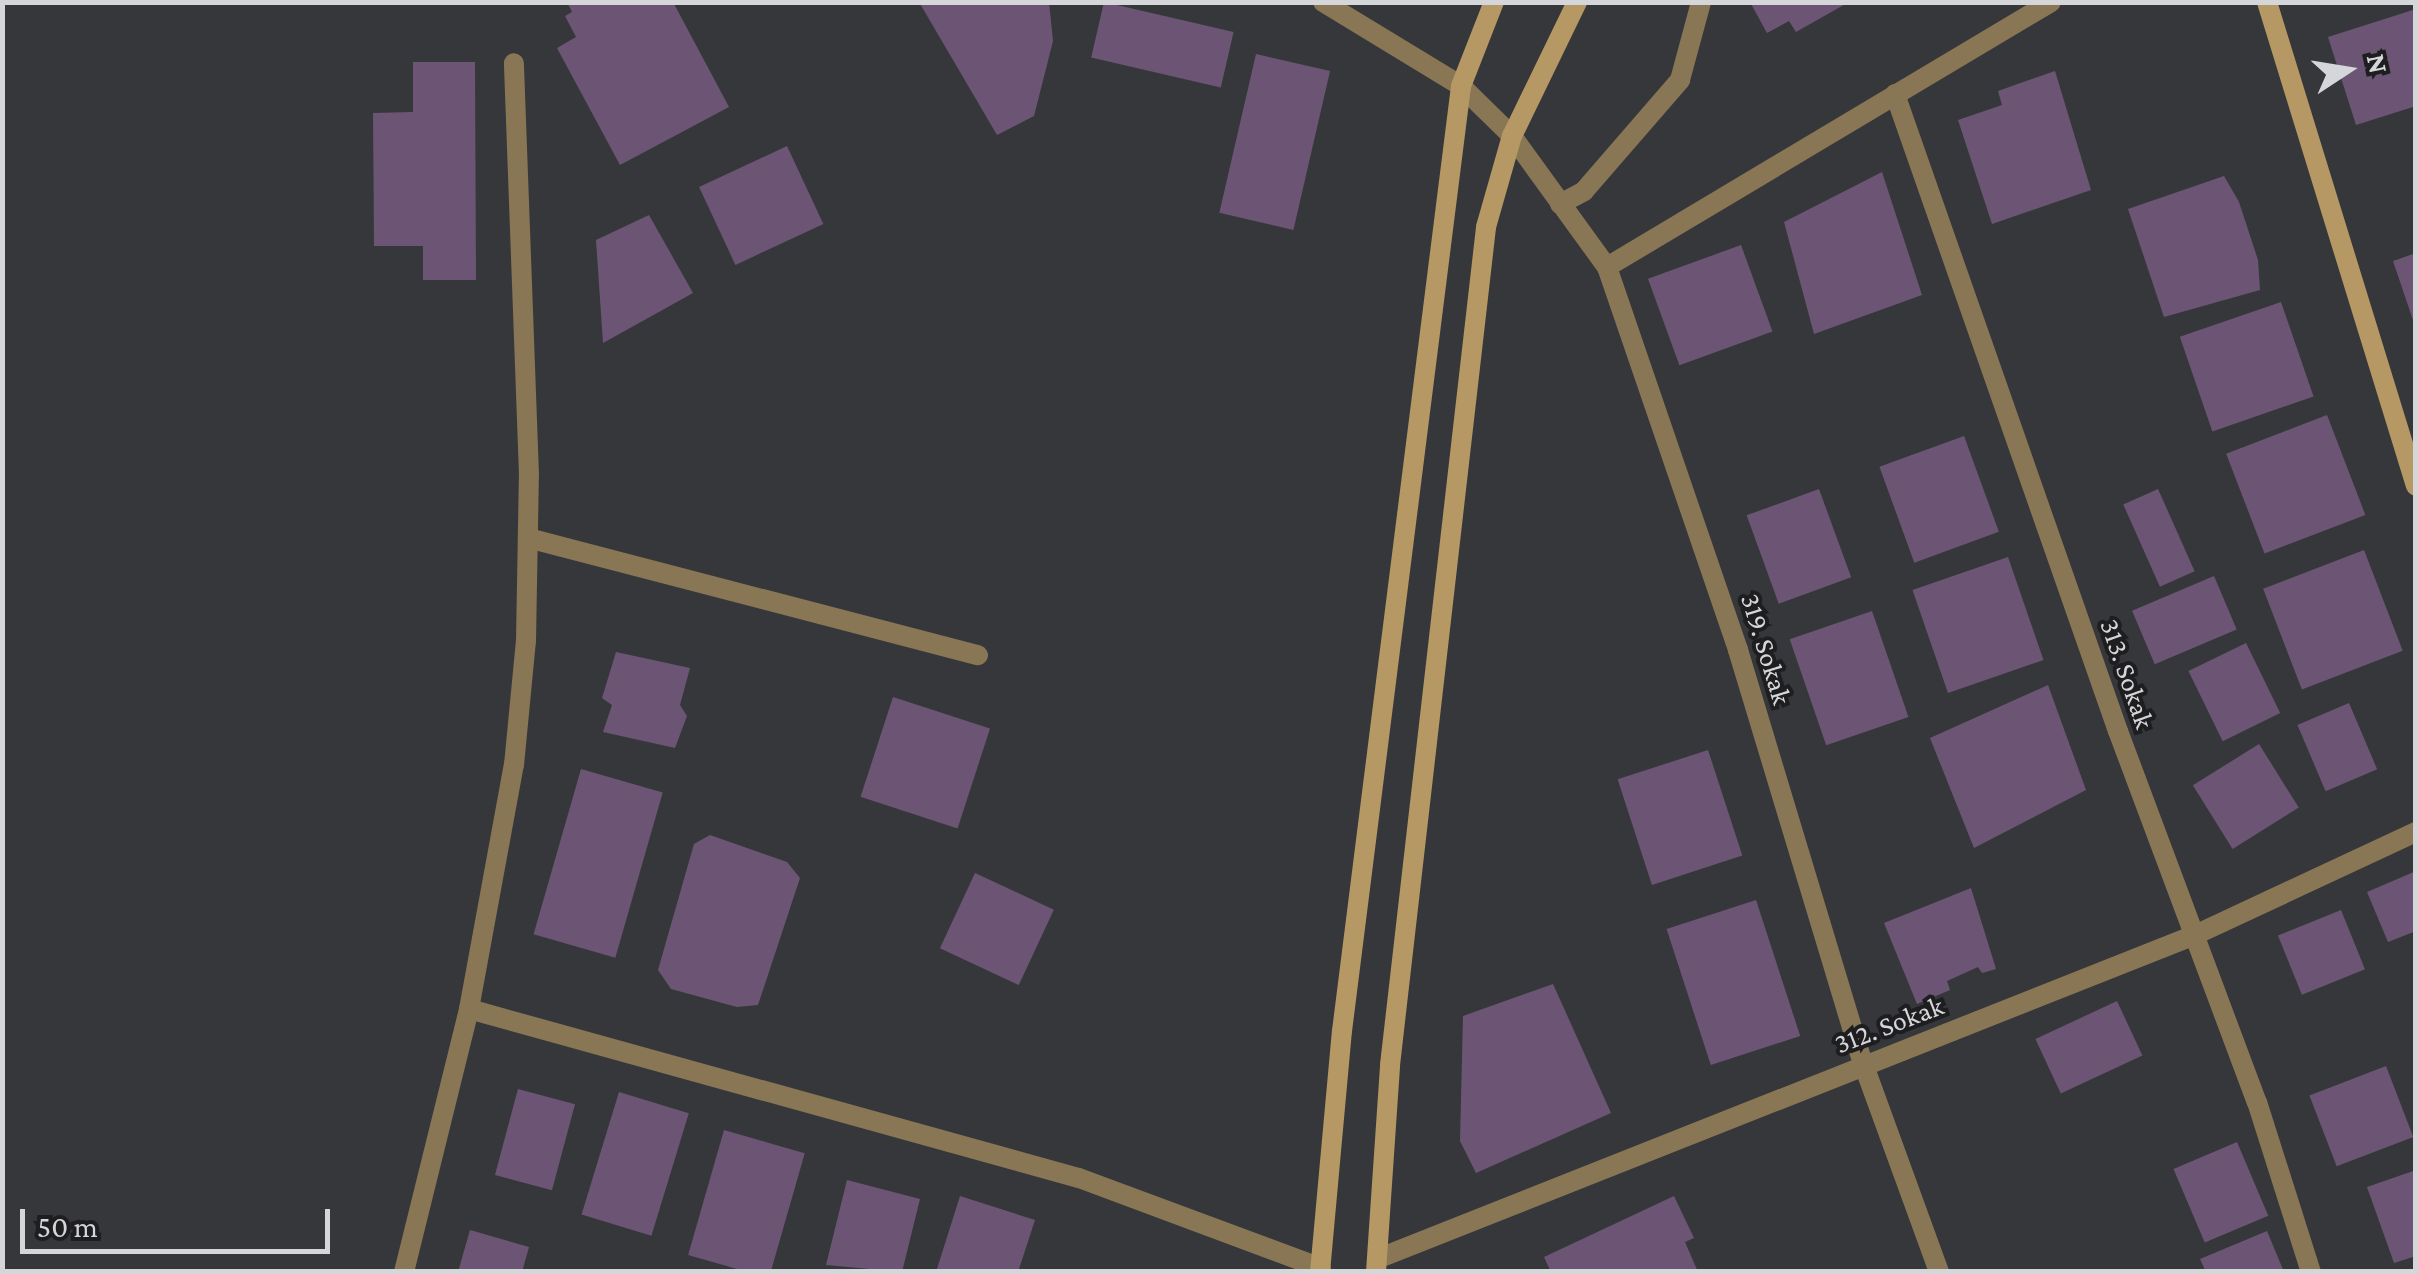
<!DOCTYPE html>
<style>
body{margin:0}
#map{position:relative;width:2418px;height:1274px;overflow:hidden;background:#36373b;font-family:"Crimson Pro",serif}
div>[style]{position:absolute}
.building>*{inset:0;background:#6c5574;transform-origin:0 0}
.lane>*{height:20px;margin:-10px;padding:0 10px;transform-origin:10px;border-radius:10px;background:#887655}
.street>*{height:20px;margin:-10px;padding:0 10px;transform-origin:10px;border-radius:10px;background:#887655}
.secondary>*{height:20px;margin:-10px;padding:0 10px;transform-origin:10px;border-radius:10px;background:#b59863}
span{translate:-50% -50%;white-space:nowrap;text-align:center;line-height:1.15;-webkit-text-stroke:8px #1e1e20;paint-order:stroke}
.street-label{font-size:28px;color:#d5d6d9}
.frame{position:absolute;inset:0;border:5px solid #d5d6d9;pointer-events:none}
.north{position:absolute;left:2298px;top:20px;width:100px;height:100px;-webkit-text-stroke:8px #1e1e20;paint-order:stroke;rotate:78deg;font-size:28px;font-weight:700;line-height:40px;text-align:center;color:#d5d6d9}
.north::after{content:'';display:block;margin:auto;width:35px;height:45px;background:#d5d6d9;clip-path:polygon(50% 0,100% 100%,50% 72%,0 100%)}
.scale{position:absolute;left:20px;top:1209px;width:310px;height:45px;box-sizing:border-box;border:5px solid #d5d6d9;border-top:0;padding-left:12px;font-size:30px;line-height:35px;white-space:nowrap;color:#d5d6d9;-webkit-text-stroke:8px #1e1e20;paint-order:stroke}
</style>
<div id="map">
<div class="building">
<div style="clip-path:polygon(567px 2px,673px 2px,729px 107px,620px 165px,557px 48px,576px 37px,565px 16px,572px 12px)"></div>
<div style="clip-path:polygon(919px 2px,1049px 2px,1053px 41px,1034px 116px,997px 135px)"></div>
<div style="left:1104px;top:2px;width:133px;height:57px;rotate:13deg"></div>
<div style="clip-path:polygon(1750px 2px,1849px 2px,1796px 32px,1789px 21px,1767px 33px)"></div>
<div style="clip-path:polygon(2416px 9px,2416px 106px,2356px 125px,2328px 37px)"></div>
<div style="left:1256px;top:54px;width:76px;height:163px;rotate:13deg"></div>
<div style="clip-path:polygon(413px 62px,475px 62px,476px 280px,423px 280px,423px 246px,374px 246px,373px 113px,413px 112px)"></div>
<div style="clip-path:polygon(2055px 71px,2091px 190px,1992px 224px,1958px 120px,2002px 105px,1998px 91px)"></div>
<div style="left:787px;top:146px;width:86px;height:97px;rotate:65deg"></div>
<div style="clip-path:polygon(1882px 172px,1922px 295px,1814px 334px,1784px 222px)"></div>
<div style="clip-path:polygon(2224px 176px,2239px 202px,2258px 260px,2260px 290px,2164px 317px,2128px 209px)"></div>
<div style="clip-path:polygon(649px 215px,693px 293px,603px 343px,596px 240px)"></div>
<div style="left:1741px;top:245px;width:92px;height:99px;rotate:70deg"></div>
<div style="clip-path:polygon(2416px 253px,2416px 326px,2415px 326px,2393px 261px)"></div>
<div style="left:2281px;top:302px;width:100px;height:107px;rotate:71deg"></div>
<div style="left:2327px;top:415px;width:107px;height:108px;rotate:69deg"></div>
<div style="left:1964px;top:436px;width:102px;height:90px;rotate:70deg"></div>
<div style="left:1819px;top:489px;width:94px;height:77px;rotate:70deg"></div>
<div style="left:2158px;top:489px;width:90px;height:38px;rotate:66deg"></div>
<div style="left:2364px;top:550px;width:108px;height:108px;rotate:69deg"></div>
<div style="left:2008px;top:557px;width:109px;height:101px;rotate:71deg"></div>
<div style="left:2214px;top:576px;width:58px;height:89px;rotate:67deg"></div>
<div style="left:1872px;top:611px;width:112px;height:87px;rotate:71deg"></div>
<div style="left:2246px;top:643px;width:78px;height:64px;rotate:64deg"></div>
<div style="clip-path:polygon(616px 652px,690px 668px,680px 705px,687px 716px,675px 748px,603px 732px,612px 705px,602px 698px)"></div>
<div style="clip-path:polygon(2048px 685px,2086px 790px,1974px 848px,1930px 738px)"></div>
<div style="left:893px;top:697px;width:102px;height:105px;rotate:18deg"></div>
<div style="left:2349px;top:703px;width:72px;height:56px;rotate:67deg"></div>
<div style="left:2259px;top:744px;width:75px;height:78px;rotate:58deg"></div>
<div style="left:1708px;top:750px;width:111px;height:95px;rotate:72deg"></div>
<div style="left:581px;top:769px;width:85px;height:172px;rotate:16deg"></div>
<div style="clip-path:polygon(710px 835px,787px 862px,800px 878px,758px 1005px,737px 1007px,671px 989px,658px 970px,694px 844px)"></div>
<div style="clip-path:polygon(2416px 871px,2416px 931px,2388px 942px,2367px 892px)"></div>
<div style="left:975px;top:873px;width:87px;height:83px;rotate:25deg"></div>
<div style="clip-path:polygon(1971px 888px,1996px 969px,1982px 973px,1978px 967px,1947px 981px,1950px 990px,1917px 1004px,1884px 923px)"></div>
<div style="left:1756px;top:900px;width:143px;height:94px;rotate:72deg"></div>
<div style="left:2341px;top:910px;width:64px;height:68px;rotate:68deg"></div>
<div style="clip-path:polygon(1553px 984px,1611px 1113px,1476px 1173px,1460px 1141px,1463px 1016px)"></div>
<div style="left:2117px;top:1001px;width:60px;height:90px;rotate:65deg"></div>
<div style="left:2386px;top:1066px;width:76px;height:82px;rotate:69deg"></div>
<div style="left:518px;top:1089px;width:59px;height:89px;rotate:15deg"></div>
<div style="left:619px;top:1092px;width:73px;height:128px;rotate:17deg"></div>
<div style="left:724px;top:1130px;width:84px;height:130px;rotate:16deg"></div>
<div style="left:2237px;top:1142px;width:80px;height:69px;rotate:67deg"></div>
<div style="clip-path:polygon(2416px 1170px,2416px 1256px,2394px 1263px,2367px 1187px)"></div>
<div style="clip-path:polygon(847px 1180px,920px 1199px,902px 1272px,826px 1265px)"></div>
<div style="clip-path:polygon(960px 1196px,1035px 1220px,1018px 1272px,936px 1272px)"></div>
<div style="clip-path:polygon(1674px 1196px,1694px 1238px,1685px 1242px,1698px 1272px,1551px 1272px,1544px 1257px)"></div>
<div style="clip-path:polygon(470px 1230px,529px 1247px,522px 1272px,458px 1272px)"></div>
<div style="clip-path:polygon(2267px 1231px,2284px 1272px,2206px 1272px,2200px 1259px)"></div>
</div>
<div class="lane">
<div style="left:1560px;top:204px;width:27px;rotate:-28deg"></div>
<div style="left:1584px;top:191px;width:147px;rotate:-49.1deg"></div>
<div style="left:1680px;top:80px;width:81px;rotate:-74.9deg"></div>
</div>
<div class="street">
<div style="left:1323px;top:2px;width:162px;rotate:31.3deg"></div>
<div style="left:1461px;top:86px;width:71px;rotate:44.4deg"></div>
<div style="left:1512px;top:136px;width:162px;rotate:54.1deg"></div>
<div style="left:1607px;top:267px;width:405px;rotate:71.1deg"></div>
<div style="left:1738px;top:650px;width:432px;rotate:73.2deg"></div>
<div style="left:1863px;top:1063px;width:222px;rotate:70deg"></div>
<div style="left:1895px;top:94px;width:675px;rotate:70.71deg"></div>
<div style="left:2118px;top:731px;width:396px;rotate:69.5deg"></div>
<div style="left:2257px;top:1102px;width:178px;rotate:72.4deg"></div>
<div style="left:1607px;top:267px;width:517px;rotate:-30.83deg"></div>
<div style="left:528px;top:538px;width:465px;rotate:14.6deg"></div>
<div style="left:469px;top:1009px;width:633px;rotate:15.49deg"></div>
<div style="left:1079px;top:1178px;width:258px;rotate:20.4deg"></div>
<div style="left:1377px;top:1259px;width:880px;rotate:-21.61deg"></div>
<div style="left:2195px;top:935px;width:244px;rotate:-25deg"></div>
<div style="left:404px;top:1272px;width:271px;rotate:-76.1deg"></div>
<div style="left:469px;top:1009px;width:248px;rotate:-79.6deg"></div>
<div style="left:514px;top:765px;width:125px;rotate:-84.5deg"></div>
<div style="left:526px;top:641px;width:166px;rotate:-89deg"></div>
<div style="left:529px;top:475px;width:412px;rotate:-92.1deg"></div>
</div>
<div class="secondary">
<div style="left:2267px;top:2px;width:506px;rotate:72.89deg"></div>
<div style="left:1320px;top:1272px;width:242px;rotate:-84.8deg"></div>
<div style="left:1342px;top:1031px;width:952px;rotate:-82.82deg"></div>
<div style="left:1461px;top:86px;width:90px;rotate:-68.6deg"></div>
<div style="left:1376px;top:1272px;width:207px;rotate:-86.1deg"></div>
<div style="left:1390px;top:1065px;width:843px;rotate:-83.46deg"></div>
<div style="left:1486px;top:227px;width:95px;rotate:-74.1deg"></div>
<div style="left:1512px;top:136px;width:149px;rotate:-64.1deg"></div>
</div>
<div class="street-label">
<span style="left:1766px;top:649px;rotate:73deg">319. Sokak</span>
<span style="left:2127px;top:674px;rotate:71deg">313. Sokak</span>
<span style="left:1889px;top:1025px;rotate:-21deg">312. Sokak</span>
</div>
<div class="frame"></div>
<div class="north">N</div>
<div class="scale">50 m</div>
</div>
